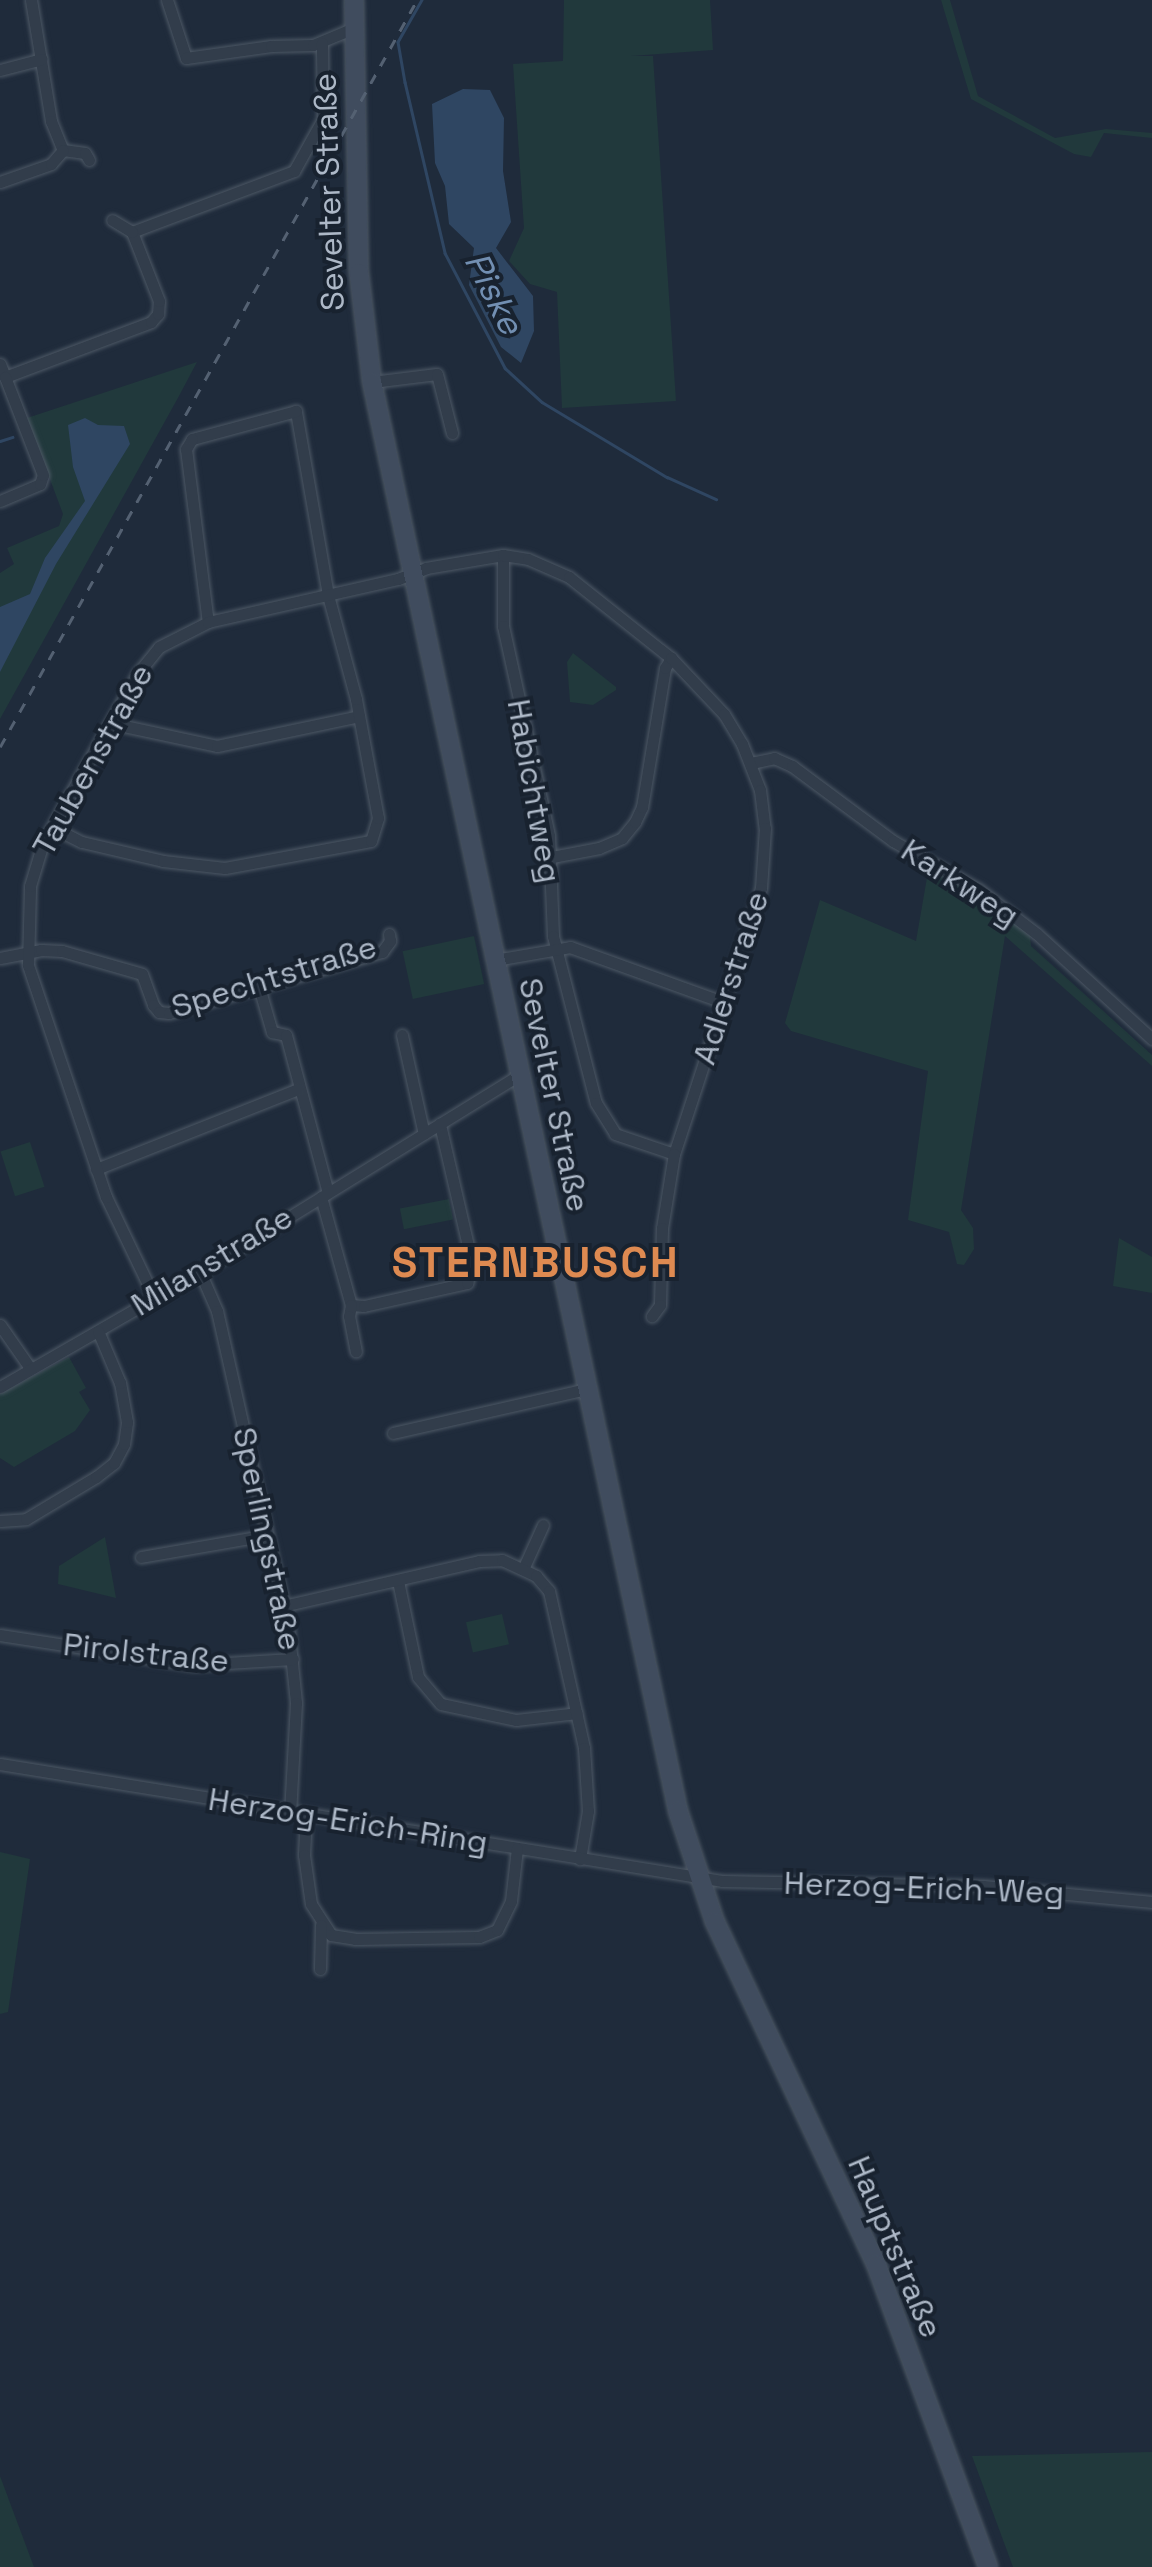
<!DOCTYPE html>
<meta charset="utf-8">
<style>
body{margin:0}
#map{position:relative;width:1152px;height:2567px;overflow:hidden;background:#1f2b3b;font-family:"Space Grotesk",sans-serif}
div>[style]{position:absolute}
.green>*{inset:0;background:#21393c;transform-origin:0 0}
.water>*{inset:0;background:#2f4662}
.stream>*{height:2.5px;margin:-1.25px;padding:0 1.25px;transform-origin:1.25px;border-radius:1.25px;background:#2f4662}
.roads{filter:drop-shadow(0 0 2px #4d5865) drop-shadow(0 0 2px #4d5865)}
.street>*{height:11px;margin:-5.5px;padding:0 5.5px;transform-origin:5.5px;border-radius:5.5px;background:#323d4b}
.secondary>*{height:18px;margin:-9px;padding:0 9px;transform-origin:9px;border-radius:9px;background:#404c5e}
.rail>*{height:2.5px;margin-top:-1.25px;transform-origin:0;background:repeating-linear-gradient(90deg,#546172 0 10px,transparent 0 20px)}
span{translate:-50% -50%;white-space:nowrap;text-align:center;line-height:1.15;-webkit-text-stroke:8px #18222f;paint-order:stroke}
.street-label{font-size:32px;color:#adb8c7}
.water-label{font-size:35px;color:#728fb2;font-style:italic}
.district-label{font-size:42px;color:#de8a51;font-weight:700;letter-spacing:2.5px}
</style>
<div id="map">
<div class="green">
<div style="clip-path:polygon(564px 0,710px 0,713px 50px,631px 56px,653px 56px,676px 401px,562px 408px,557px 292px,530px 284px,509px 261px,524px 228px,513px 64px,563px 61px)"></div>
<div style="clip-path:polygon(941px 0,950px 0,978px 96px,1055px 138px,1106px 129px,1152px 133px,1152px 138px,1104px 133px,1091px 157px,1074px 154px,971px 99px)"></div>
<div style="clip-path:polygon(197px 362px,179px 396px,0 719px,0 573px,14px 564px,7px 548px,59px 526px,63px 514px,27px 418px)"></div>
<div style="clip-path:polygon(573px 653px,616px 687px,616px 690px,593px 705px,570px 702px,567px 662px)"></div>
<div style="clip-path:polygon(929px 866px,1012px 920px,1030px 936px,1031px 946px,1152px 1055px,1152px 1066px,1005px 936px,961px 1210px,973px 1228px,974px 1249px,964px 1265px,957px 1264px,949px 1232px,908px 1220px,928px 1071px,791px 1031px,785px 1023px,820px 900px,916px 941px)"></div>
<div style="left:474px;top:936px;width:49px;height:73px;rotate:78deg"></div>
<div style="left:30px;top:1142px;width:47px;height:31px;rotate:72deg"></div>
<div style="left:449px;top:1199px;width:21px;height:50px;rotate:79deg"></div>
<div style="clip-path:polygon(1119px 1238px,1152px 1257px,1152px 1293px,1113px 1286px)"></div>
<div style="clip-path:polygon(69px 1357px,86px 1388px,79px 1392px,90px 1410px,75px 1431px,14px 1467px,0 1458px,0 1394px)"></div>
<div style="clip-path:polygon(105px 1537px,116px 1598px,58px 1584px,59px 1566px)"></div>
<div style="left:502px;top:1614px;width:31px;height:37px;rotate:77deg"></div>
<div style="clip-path:polygon(0 1852px,30px 1859px,8px 2012px,0 2014px)"></div>
<div style="clip-path:polygon(1152px 2452px,1152px 2567px,1013px 2567px,972px 2456px)"></div>
<div style="clip-path:polygon(0 2476px,34px 2567px,0 2567px)"></div>
</div>
<div class="water">
<div style="clip-path:polygon(463px 89px,490px 90px,504px 118px,503px 171px,511px 222px,496px 248px,533px 296px,534px 331px,521px 363px,501px 347px,469px 285px,474px 248px,449px 224px,445px 186px,435px 163px,432px 104px)"></div>
<div style="clip-path:polygon(85px 418px,98px 425px,124px 426px,130px 444px,56px 564px,0 672px,0 607px,30px 594px,45px 558px,85px 501px,73px 467px,68px 425px)"></div>
</div>
<div class="stream">
<div style="left:422px;top:0;width:48px;rotate:119.7deg"></div>
<div style="left:398px;top:42px;width:41px;rotate:80.1deg"></div>
<div style="left:405px;top:82px;width:176px;rotate:76.8deg"></div>
<div style="left:445px;top:253px;width:130px;rotate:62.4deg"></div>
<div style="left:505px;top:368px;width:50px;rotate:42.6deg"></div>
<div style="left:542px;top:402px;width:146px;rotate:31deg"></div>
<div style="left:667px;top:477px;width:54px;rotate:24.2deg"></div>
<div style="left:0;top:441px;width:13px;rotate:-18deg"></div>
</div>
<div class="roads">
<div class="street">
<div style="left:31px;top:0;width:123px;rotate:80.6deg"></div>
<div style="left:51px;top:121px;width:31px;rotate:68deg"></div>
<div style="left:63px;top:150px;width:22px;rotate:8deg"></div>
<div style="left:85px;top:153px;width:8px;rotate:60deg"></div>
<div style="left:167px;top:0;width:61px;rotate:71.9deg"></div>
<div style="left:186px;top:58px;width:86px;rotate:-8deg"></div>
<div style="left:271px;top:46px;width:42px;rotate:-1.4deg"></div>
<div style="left:313px;top:45px;width:44px;rotate:-22.5deg"></div>
<div style="left:0;top:70px;width:43px;rotate:-14.7deg"></div>
<div style="left:0;top:182px;width:54px;rotate:-19.4deg"></div>
<div style="left:51px;top:164px;width:18px;rotate:-49deg"></div>
<div style="left:132px;top:232px;width:173px;rotate:-20.6deg"></div>
<div style="left:294px;top:171px;width:60px;rotate:-60.9deg"></div>
<div style="left:323px;top:119px;width:76px;rotate:-90.8deg"></div>
<div style="left:0;top:364px;width:14px;rotate:69deg"></div>
<div style="left:5px;top:377px;width:156px;rotate:-20.6deg"></div>
<div style="left:151px;top:322px;width:11px;rotate:-49deg"></div>
<div style="left:158px;top:314px;width:13px;rotate:-86deg"></div>
<div style="left:159px;top:301px;width:74px;rotate:-111.4deg"></div>
<div style="left:132px;top:232px;width:23px;rotate:-149deg"></div>
<div style="left:372px;top:382px;width:65px;rotate:-7deg"></div>
<div style="left:437px;top:374px;width:61px;rotate:75.7deg"></div>
<div style="left:0;top:501px;width:43px;rotate:-23deg"></div>
<div style="left:40px;top:484px;width:9px;rotate:-72deg"></div>
<div style="left:43px;top:475px;width:105px;rotate:-111.2deg"></div>
<div style="left:503px;top:555px;width:71px;rotate:90deg"></div>
<div style="left:503px;top:626px;width:215px;rotate:77.6deg"></div>
<div style="left:549px;top:836px;width:100px;rotate:87.7deg"></div>
<div style="left:553px;top:936px;width:172px;rotate:75.6deg"></div>
<div style="left:596px;top:1103px;width:36px;rotate:58deg"></div>
<div style="left:615px;top:1134px;width:62px;rotate:18.7deg"></div>
<div style="left:110px;top:723px;width:109px;rotate:12.1deg"></div>
<div style="left:217px;top:746px;width:145px;rotate:-11.9deg"></div>
<div style="left:751px;top:763px;width:24px;rotate:-12deg"></div>
<div style="left:774px;top:758px;width:20px;rotate:24deg"></div>
<div style="left:792px;top:766px;width:126px;rotate:36.6deg"></div>
<div style="left:893px;top:841px;width:98px;rotate:29.5deg"></div>
<div style="left:978px;top:889px;width:74px;rotate:37.3deg"></div>
<div style="left:1037px;top:934px;width:156px;rotate:42.4deg"></div>
<div style="left:54px;top:828px;width:31px;rotate:27deg"></div>
<div style="left:82px;top:842px;width:83px;rotate:13.2deg"></div>
<div style="left:163px;top:861px;width:62px;rotate:6.4deg"></div>
<div style="left:225px;top:868px;width:148px;rotate:-10.5deg"></div>
<div style="left:371px;top:841px;width:24px;rotate:-73deg"></div>
<div style="left:378px;top:818px;width:121px;rotate:-100.5deg"></div>
<div style="left:356px;top:699px;width:108px;rotate:-105.1deg"></div>
<div style="left:328px;top:595px;width:187px;rotate:-99.9deg"></div>
<div style="left:296px;top:411px;width:108px;rotate:164.9deg"></div>
<div style="left:192px;top:439px;width:12px;rotate:121deg"></div>
<div style="left:186px;top:449px;width:174px;rotate:82.8deg"></div>
<div style="left:552px;top:857px;width:48px;rotate:-10.8deg"></div>
<div style="left:599px;top:848px;width:25px;rotate:-23deg"></div>
<div style="left:622px;top:838px;width:21px;rotate:-51deg"></div>
<div style="left:635px;top:822px;width:17px;rotate:-65deg"></div>
<div style="left:642px;top:807px;width:141px;rotate:-80.6deg"></div>
<div style="left:665px;top:668px;width:12px;rotate:-59deg"></div>
<div style="left:0;top:958px;width:42px;rotate:-11deg"></div>
<div style="left:41px;top:950px;width:21px;rotate:3deg"></div>
<div style="left:62px;top:951px;width:83px;rotate:16deg"></div>
<div style="left:142px;top:974px;width:33px;rotate:70deg"></div>
<div style="left:153px;top:1005px;width:9px;rotate:49deg"></div>
<div style="left:159px;top:1012px;width:10px;rotate:6deg"></div>
<div style="left:169px;top:1013px;width:222px;rotate:-16deg"></div>
<div style="left:382px;top:952px;width:14px;rotate:-54deg"></div>
<div style="left:390px;top:941px;width:7px;rotate:-98deg"></div>
<div style="left:495px;top:960px;width:76px;rotate:-9.8deg"></div>
<div style="left:570px;top:947px;width:163px;rotate:19.8deg"></div>
<div style="left:259px;top:987px;width:47px;rotate:73.9deg"></div>
<div style="left:272px;top:1032px;width:14px;rotate:12deg"></div>
<div style="left:286px;top:1035px;width:163px;rotate:75.1deg"></div>
<div style="left:402px;top:1035px;width:101px;rotate:77.5deg"></div>
<div style="left:96px;top:1169px;width:217px;rotate:-21.6deg"></div>
<div style="left:321px;top:1197px;width:112px;rotate:74.5deg"></div>
<div style="left:351px;top:1305px;width:13px;rotate:4deg"></div>
<div style="left:364px;top:1306px;width:106px;rotate:-12.6deg"></div>
<div style="left:467px;top:1283px;width:21px;rotate:-76deg"></div>
<div style="left:472px;top:1263px;width:143px;rotate:-103deg"></div>
<div style="left:200px;top:1272px;width:43px;rotate:66.4deg"></div>
<div style="left:217px;top:1311px;width:322px;rotate:77.3deg"></div>
<div style="left:288px;top:1625px;width:78px;rotate:84.1deg"></div>
<div style="left:296px;top:1703px;width:110px;rotate:93.1deg"></div>
<div style="left:154px;top:1297px;width:111px;rotate:-115.6deg"></div>
<div style="left:106px;top:1197px;width:245px;rotate:-108.6deg"></div>
<div style="left:28px;top:965px;width:79px;rotate:-88.5deg"></div>
<div style="left:30px;top:886px;width:45px;rotate:-73.2deg"></div>
<div style="left:43px;top:843px;width:195px;rotate:-60.8deg"></div>
<div style="left:138px;top:673px;width:33px;rotate:-51deg"></div>
<div style="left:159px;top:647px;width:55px;rotate:-27deg"></div>
<div style="left:208px;top:622px;width:195px;rotate:-12.8deg"></div>
<div style="left:398px;top:579px;width:30px;rotate:-21deg"></div>
<div style="left:426px;top:568px;width:78px;rotate:-9.6deg"></div>
<div style="left:503px;top:555px;width:25px;rotate:9deg"></div>
<div style="left:528px;top:559px;width:45px;rotate:23.7deg"></div>
<div style="left:569px;top:577px;width:130px;rotate:38.5deg"></div>
<div style="left:671px;top:658px;width:77px;rotate:46.6deg"></div>
<div style="left:724px;top:714px;width:35px;rotate:59deg"></div>
<div style="left:742px;top:744px;width:49px;rotate:68.6deg"></div>
<div style="left:760px;top:790px;width:38px;rotate:83deg"></div>
<div style="left:765px;top:828px;width:60px;rotate:93.8deg"></div>
<div style="left:761px;top:888px;width:280px;rotate:108.1deg"></div>
<div style="left:674px;top:1154px;width:75px;rotate:99.2deg"></div>
<div style="left:662px;top:1228px;width:77px;rotate:91.5deg"></div>
<div style="left:660px;top:1305px;width:14px;rotate:126deg"></div>
<div style="left:351px;top:1305px;width:11px;rotate:100deg"></div>
<div style="left:349px;top:1316px;width:36px;rotate:79deg"></div>
<div style="left:0;top:1325px;width:52px;rotate:55.1deg"></div>
<div style="left:0;top:1387px;width:231px;rotate:-29.9deg"></div>
<div style="left:200px;top:1272px;width:375px;rotate:-31.7deg"></div>
<div style="left:393px;top:1433px;width:199px;rotate:-12.8deg"></div>
<div style="left:0;top:1521px;width:26px;rotate:-4deg"></div>
<div style="left:26px;top:1519px;width:82px;rotate:-31deg"></div>
<div style="left:96px;top:1477px;width:23px;rotate:-38deg"></div>
<div style="left:114px;top:1463px;width:21px;rotate:-62deg"></div>
<div style="left:124px;top:1444px;width:22px;rotate:-82deg"></div>
<div style="left:127px;top:1422px;width:40px;rotate:-100deg"></div>
<div style="left:120px;top:1383px;width:56px;rotate:-112.9deg"></div>
<div style="left:141px;top:1557px;width:128px;rotate:-9.9deg"></div>
<div style="left:524px;top:1567px;width:46px;rotate:-65.7deg"></div>
<div style="left:398px;top:1581px;width:98px;rotate:78.2deg"></div>
<div style="left:418px;top:1677px;width:35px;rotate:50deg"></div>
<div style="left:441px;top:1704px;width:77px;rotate:12deg"></div>
<div style="left:516px;top:1720px;width:61px;rotate:-6.5deg"></div>
<div style="left:283px;top:1606px;width:201px;rotate:-12.9deg"></div>
<div style="left:479px;top:1561px;width:23px;rotate:-2deg"></div>
<div style="left:502px;top:1560px;width:38px;rotate:25deg"></div>
<div style="left:536px;top:1576px;width:20px;rotate:49deg"></div>
<div style="left:549px;top:1591px;width:161px;rotate:77.4deg"></div>
<div style="left:584px;top:1748px;width:63px;rotate:86.4deg"></div>
<div style="left:588px;top:1811px;width:49px;rotate:99.5deg"></div>
<div style="left:0;top:1635px;width:196px;rotate:8.8deg"></div>
<div style="left:194px;top:1665px;width:99px;rotate:-3.5deg"></div>
<div style="left:0;top:1764px;width:731px;rotate:9.2deg"></div>
<div style="left:722px;top:1881px;width:261px;rotate:1.1deg"></div>
<div style="left:983px;top:1886px;width:170px;rotate:5.4deg"></div>
<div style="left:306px;top:1815px;width:40px;rotate:92.9deg"></div>
<div style="left:304px;top:1855px;width:49px;rotate:81.9deg"></div>
<div style="left:311px;top:1904px;width:37px;rotate:57deg"></div>
<div style="left:331px;top:1935px;width:24px;rotate:9deg"></div>
<div style="left:355px;top:1939px;width:124px;rotate:-0.9deg"></div>
<div style="left:479px;top:1937px;width:19px;rotate:-21deg"></div>
<div style="left:497px;top:1930px;width:32px;rotate:-64deg"></div>
<div style="left:511px;top:1901px;width:53px;rotate:-83.5deg"></div>
<div style="left:320px;top:1969px;width:44px;rotate:-88.7deg"></div>
</div>
<div class="secondary">
<div style="left:354px;top:0;width:273px;rotate:89deg"></div>
<div style="left:359px;top:273px;width:110px;rotate:83.2deg"></div>
<div style="left:372px;top:382px;width:1461px;rotate:77.91deg"></div>
<div style="left:678px;top:1811px;width:117px;rotate:71.6deg"></div>
<div style="left:715px;top:1922px;width:378px;rotate:64.8deg"></div>
<div style="left:876px;top:2264px;width:323px;rotate:69.7deg"></div>
</div>
</div>
<div class="rail">
<div style="left:0;top:747px;width:856px;rotate:-60.83deg"></div>
</div>
<div class="street-label">
<span style="left:329px;top:192px;rotate:-92deg">Sevelter Straße</span>
<span style="left:93px;top:760px;rotate:-61deg">Taubenstraße</span>
<span style="left:534px;top:791px;rotate:80deg">Habichtweg</span>
<span style="left:960px;top:883px;rotate:33deg">Karkweg</span>
<span style="left:274px;top:977px;rotate:-17deg">Spechtstraße</span>
<span style="left:731px;top:978px;rotate:-72deg">Adlerstraße</span>
<span style="left:554px;top:1095px;rotate:78deg">Sevelter Straße</span>
<span style="left:212px;top:1261px;rotate:-31deg">Milanstraße</span>
<span style="left:267px;top:1539px;rotate:78deg">Sperlingstraße</span>
<span style="left:146px;top:1653px;rotate:6deg">Pirolstraße</span>
<span style="left:348px;top:1821px;rotate:9deg">Herzog-Erich-Ring</span>
<span style="left:924px;top:1888px;rotate:2deg">Herzog-Erich-Weg</span>
<span style="left:895px;top:2247px;rotate:67deg">Hauptstraße</span>
</div>
<div class="water-label">
<span style="left:494px;top:293px;rotate:63deg">Piske</span>
</div>
<div class="district-label">
<span style="left:536px;top:1263px">STERNBUSCH</span>
</div>
</div>
